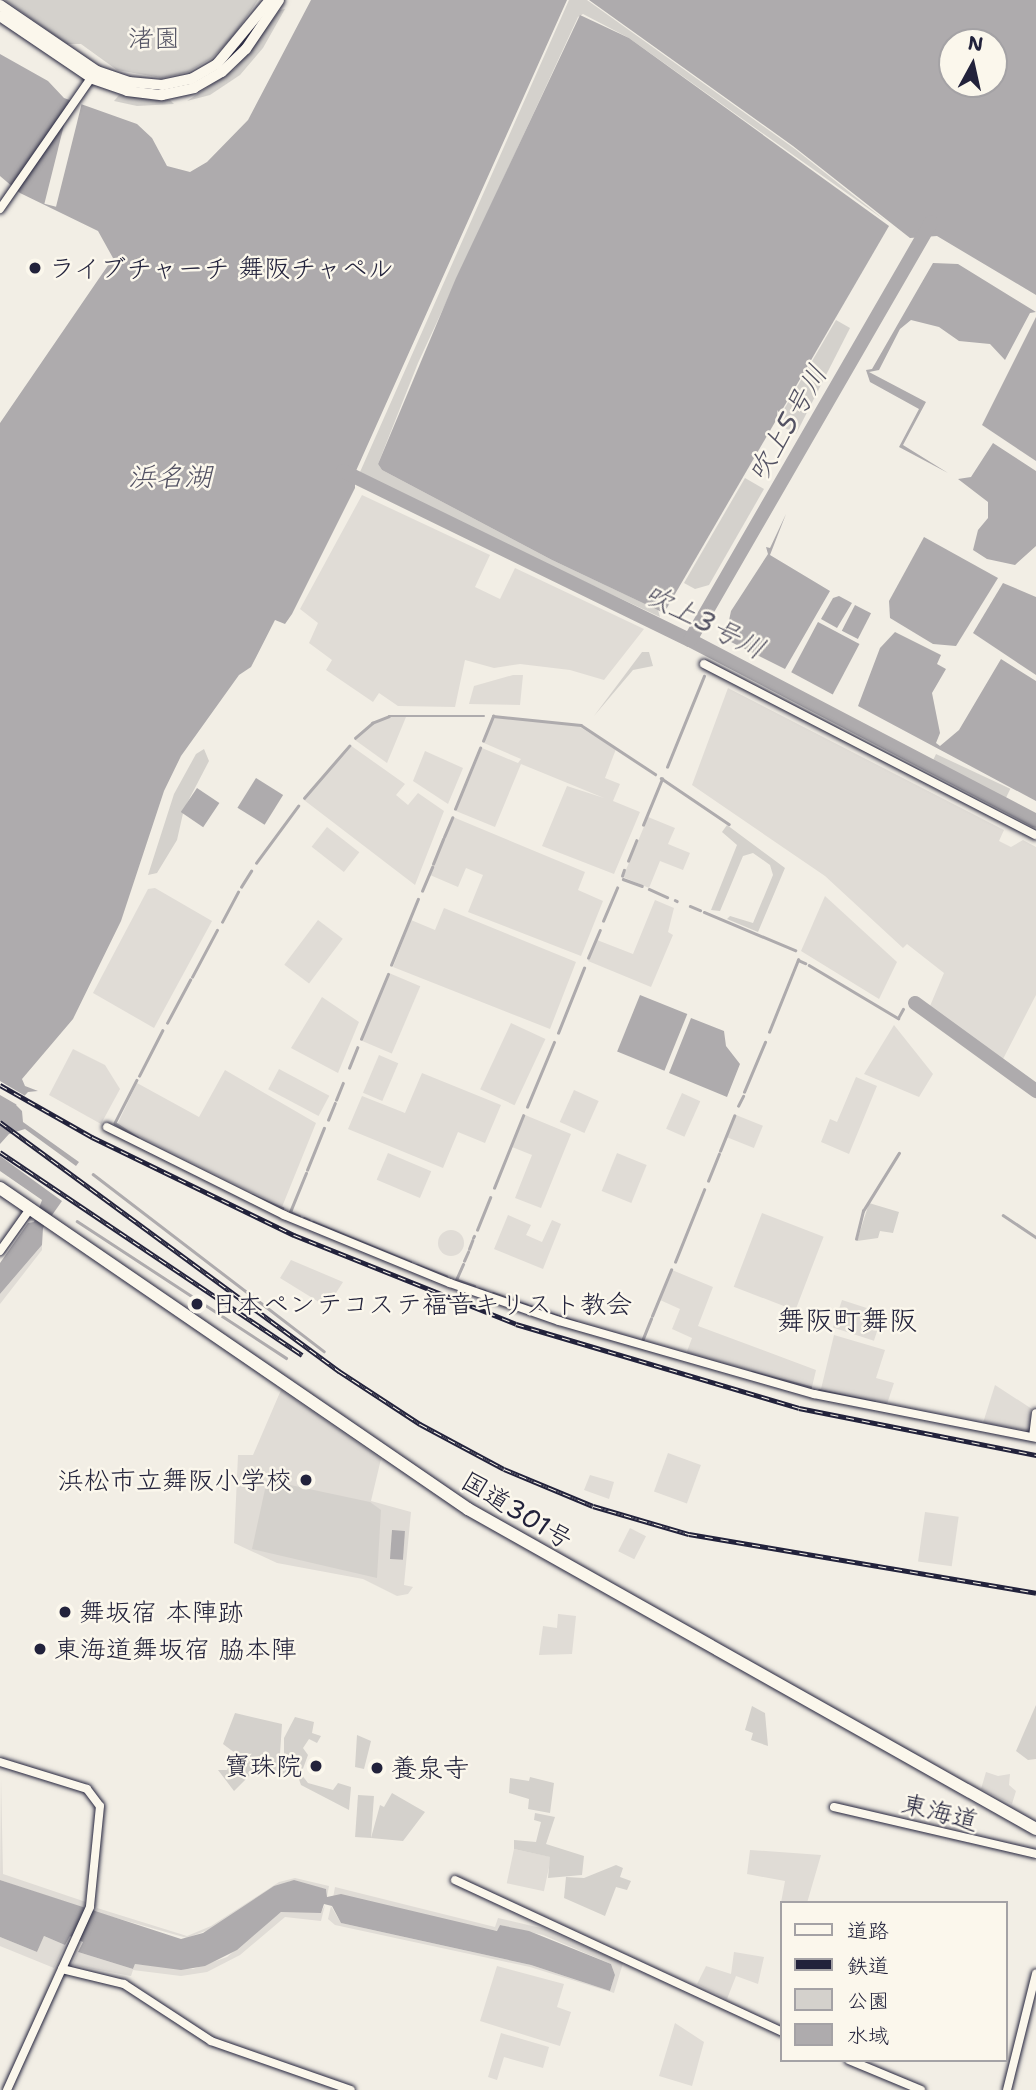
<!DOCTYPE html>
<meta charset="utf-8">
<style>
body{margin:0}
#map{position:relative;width:1036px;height:2090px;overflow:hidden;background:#f2eee5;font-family:"Shantell Sans","Klee One",sans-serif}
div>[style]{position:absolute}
.built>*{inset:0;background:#e0dcd6;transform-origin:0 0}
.round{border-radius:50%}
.green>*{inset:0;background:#d4d1cc;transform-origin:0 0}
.water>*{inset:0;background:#aeabad;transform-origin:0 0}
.pier>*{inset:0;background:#f2eee5;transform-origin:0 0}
.stream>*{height:2.5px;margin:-1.25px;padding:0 1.25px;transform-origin:1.25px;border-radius:1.25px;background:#aeabad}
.river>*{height:14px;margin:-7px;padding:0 7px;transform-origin:7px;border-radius:7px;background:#aeabad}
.roads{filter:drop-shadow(0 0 2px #22223b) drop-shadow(0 0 2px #22223b)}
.minor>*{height:8px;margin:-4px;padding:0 4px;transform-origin:4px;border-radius:4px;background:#fbf7ec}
.major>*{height:10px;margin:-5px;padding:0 5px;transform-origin:5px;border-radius:5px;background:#fbf7ec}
.highway>*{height:12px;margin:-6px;padding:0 6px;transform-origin:6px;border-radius:6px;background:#fbf7ec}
.rail>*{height:5px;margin-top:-2.5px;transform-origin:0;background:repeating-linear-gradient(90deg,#fbf7ec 0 8px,#22223b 0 16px);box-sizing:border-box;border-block:2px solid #22223b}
.dots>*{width:19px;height:19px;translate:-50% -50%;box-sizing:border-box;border:4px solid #fbf7ec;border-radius:50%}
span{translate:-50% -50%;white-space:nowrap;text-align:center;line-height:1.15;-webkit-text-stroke:5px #fbf7ec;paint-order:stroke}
.park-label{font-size:26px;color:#575766}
.poi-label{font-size:26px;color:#22223b}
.left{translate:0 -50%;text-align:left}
.right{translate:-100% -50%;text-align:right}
.street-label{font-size:26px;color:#22223b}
.water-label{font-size:28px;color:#535263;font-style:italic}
.neighbourhood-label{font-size:28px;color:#22223b}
.legend{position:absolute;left:780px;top:1901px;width:228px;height:161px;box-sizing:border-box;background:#fbf7ec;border:2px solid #a4a2a5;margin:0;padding:9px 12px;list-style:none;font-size:21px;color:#22223b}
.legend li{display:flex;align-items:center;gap:14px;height:35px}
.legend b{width:35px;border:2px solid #a4a2a5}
.north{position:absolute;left:938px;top:28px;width:70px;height:70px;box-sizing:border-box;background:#fbf7ec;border:2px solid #a4a2a5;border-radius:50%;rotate:8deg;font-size:19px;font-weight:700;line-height:28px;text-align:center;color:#22223b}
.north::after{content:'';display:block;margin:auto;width:24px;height:32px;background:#22223b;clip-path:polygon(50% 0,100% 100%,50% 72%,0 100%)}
</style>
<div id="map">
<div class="built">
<div style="clip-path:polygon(362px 495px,490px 555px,475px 587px,500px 599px,515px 568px,644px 629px,604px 680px,570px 670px,520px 664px,494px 668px,465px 660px,455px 707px,398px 706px,379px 693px,373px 702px,326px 670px,332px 660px,309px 643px,318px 623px,300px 609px)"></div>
<div style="clip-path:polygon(513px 675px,523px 675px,520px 705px,469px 704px,474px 686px)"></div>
<div style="clip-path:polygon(728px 688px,1004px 830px,999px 841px,1011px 847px,1023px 840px,1036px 847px,1036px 995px,1003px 1059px,930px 1006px,944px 973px,907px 944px,903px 948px,825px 876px,692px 785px)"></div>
<div style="clip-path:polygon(389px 717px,406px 717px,387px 763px,355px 740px,372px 724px)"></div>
<div style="clip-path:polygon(494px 717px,575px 724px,616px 749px,605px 778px,620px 784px,613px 801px,640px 812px,614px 874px,542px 846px,567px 786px,604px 798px,521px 764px,495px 827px,456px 811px,482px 748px,518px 763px,521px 759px,484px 743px)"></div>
<div style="clip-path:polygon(350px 745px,405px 784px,396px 795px,408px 805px,418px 793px,444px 811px,415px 885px,304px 800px)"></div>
<div style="clip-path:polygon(425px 751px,463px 768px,448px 804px,413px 781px)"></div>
<div style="clip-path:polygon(453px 817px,585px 872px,578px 890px,603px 901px,581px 956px,468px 912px,483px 875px,466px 868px,458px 887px,430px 875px)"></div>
<div style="clip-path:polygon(648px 817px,675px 828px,668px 844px,690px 853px,683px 870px,660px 861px,649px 888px,623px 877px)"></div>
<div style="left:327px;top:827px;width:41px;height:25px;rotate:38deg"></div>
<div style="clip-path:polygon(155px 888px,212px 921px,154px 1028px,93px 993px,148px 889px)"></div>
<div style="clip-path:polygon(825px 896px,897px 962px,879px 999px,801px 951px)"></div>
<div style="clip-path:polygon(655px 900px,674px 908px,668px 932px,673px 935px,651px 987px,588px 961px,597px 940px,633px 954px)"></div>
<div style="clip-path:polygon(444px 908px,576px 962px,550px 1029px,393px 967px,411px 920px,435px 930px)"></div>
<div style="left:318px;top:920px;width:31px;height:56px;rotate:37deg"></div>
<div style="left:389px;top:973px;width:34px;height:73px;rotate:23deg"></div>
<div style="clip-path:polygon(322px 997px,359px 1022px,338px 1073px,291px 1048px)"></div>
<div style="left:511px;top:1023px;width:38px;height:73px;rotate:25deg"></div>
<div style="clip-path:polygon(894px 1025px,933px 1074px,919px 1097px,864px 1074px)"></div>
<div style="clip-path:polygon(73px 1049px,105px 1065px,120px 1089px,101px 1124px,49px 1095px)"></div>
<div style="left:379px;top:1055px;width:21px;height:41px;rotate:23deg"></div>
<div style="left:279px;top:1069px;width:57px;height:23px;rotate:28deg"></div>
<div style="clip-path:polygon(225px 1070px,316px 1123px,282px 1207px,117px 1125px,137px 1083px,199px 1117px)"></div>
<div style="clip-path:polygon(422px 1073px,501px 1105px,485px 1143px,458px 1132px,443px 1168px,348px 1129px,362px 1096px,405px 1113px)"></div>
<div style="clip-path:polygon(856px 1077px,877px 1086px,849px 1154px,821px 1142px,830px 1119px,837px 1122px)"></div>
<div style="left:574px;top:1090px;width:27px;height:35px;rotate:24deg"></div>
<div style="left:682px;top:1093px;width:20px;height:39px;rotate:24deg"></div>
<div style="clip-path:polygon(525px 1115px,571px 1134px,541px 1208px,515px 1198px,532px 1155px,512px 1147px)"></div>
<div style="left:736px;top:1115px;width:29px;height:24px;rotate:22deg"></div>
<div style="left:388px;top:1153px;width:47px;height:29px;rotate:23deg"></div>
<div style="left:617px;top:1153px;width:32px;height:41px;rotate:22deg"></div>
<div style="left:762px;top:1213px;width:66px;height:79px;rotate:21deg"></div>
<div style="clip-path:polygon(508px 1215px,531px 1225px,526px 1235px,542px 1242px,552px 1220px,561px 1224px,543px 1269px,494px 1249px)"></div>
<div class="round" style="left:438px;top:1230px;width:26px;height:26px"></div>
<div style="clip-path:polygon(42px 1245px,42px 1250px,0 1304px,0 1294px)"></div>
<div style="clip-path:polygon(291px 1260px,343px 1282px,327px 1307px,280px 1278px)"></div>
<div style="clip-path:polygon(672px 1270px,713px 1287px,698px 1326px,816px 1370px,812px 1387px,686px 1354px,692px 1338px,672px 1329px,680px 1309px,660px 1300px)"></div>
<div style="left:842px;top:1300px;width:43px;height:29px;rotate:18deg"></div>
<div style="clip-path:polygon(834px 1335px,885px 1350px,876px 1378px,894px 1383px,887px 1404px,821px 1389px)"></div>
<div style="clip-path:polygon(995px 1385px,1032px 1409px,1030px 1431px,983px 1423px)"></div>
<div style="clip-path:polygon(281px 1390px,381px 1459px,371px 1501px,411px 1512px,404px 1585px,413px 1587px,408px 1594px,397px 1596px,363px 1579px,277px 1563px,234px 1543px,238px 1455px,253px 1455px)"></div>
<div style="left:668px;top:1453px;width:35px;height:41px;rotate:20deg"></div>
<div style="clip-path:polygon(590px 1475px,614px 1482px,609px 1499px,584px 1490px)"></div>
<div style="left:925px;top:1512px;width:34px;height:50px;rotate:8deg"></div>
<div style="left:630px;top:1528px;width:18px;height:26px;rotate:27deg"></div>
<div style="clip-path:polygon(558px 1614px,576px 1616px,572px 1654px,539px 1655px,543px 1626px,557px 1628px)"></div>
<div style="clip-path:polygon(986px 1772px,998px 1776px,1010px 1774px,1009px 1785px,1016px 1791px,1012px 1804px,981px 1789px)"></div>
<div style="clip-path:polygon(1px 1778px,3px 1874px,86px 1902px,83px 1908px,0 1880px)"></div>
<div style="left:514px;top:1849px;width:38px;height:35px;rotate:12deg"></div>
<div style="clip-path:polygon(750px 1850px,821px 1855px,807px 1903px,782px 1903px,780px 1908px,785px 1881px,747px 1874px)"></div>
<div style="clip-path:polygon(295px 1878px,329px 1886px,327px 1897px,326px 1889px,290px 1881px,213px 1928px,187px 1938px,95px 1912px,97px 1908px,187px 1936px,211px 1926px,279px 1882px)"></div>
<div style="clip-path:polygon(335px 1887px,495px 1927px,498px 1918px,545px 1929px,623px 1963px,614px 1993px,530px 1967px,335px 1925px,328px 1919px,331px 1906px,341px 1923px,531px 1965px,610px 1991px,615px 1975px,611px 1964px,543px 1935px,500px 1925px,498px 1931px,333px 1898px)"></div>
<div style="clip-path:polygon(325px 1905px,321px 1921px,285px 1917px,240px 1955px,207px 1972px,181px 1976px,133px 1970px,131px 1976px,72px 1965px,78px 1952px,133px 1969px,135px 1964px,193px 1969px,227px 1957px,281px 1912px,321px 1912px)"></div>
<div style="clip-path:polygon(44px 1936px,65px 1945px,54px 1968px,0 1946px,0 1937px,37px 1952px)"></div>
<div style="clip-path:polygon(734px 1952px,764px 1957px,758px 1984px,736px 1976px,727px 1999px,697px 1984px,706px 1966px,731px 1974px)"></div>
<div style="clip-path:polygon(497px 1966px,564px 1984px,557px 2007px,571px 2012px,560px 2046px,480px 2021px)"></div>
<div style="clip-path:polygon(675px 2023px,704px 2042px,692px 2086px,659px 2076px)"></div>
<div style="clip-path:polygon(501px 2033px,549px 2047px,543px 2068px,504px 2057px,497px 2080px,488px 2077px)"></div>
</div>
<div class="green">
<div style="clip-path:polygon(5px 0,258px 0,232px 38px,212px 58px,188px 72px,162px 78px,117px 70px,81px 44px,67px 44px)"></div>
<div style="clip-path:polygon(569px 0,587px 0,795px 149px,886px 221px,629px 38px,583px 14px,578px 17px,418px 363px,378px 464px,382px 470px,552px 560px,658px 610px,660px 617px,367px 480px,360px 472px)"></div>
<div style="clip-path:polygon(285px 9px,263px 48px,240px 75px,210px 95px,187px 101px,235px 69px,280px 10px)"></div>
<div style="clip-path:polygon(119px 95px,170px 100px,174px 104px,137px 106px,114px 101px)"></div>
<div style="clip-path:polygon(836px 320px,850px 328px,796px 434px,776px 423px)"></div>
<div style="clip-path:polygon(745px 478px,764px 489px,709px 585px,695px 589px,684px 583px)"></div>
<div style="clip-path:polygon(642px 652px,649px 652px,653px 666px,633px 670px,594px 716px)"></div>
<div style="clip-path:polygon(204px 749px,209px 761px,184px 809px,177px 840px,157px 873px,148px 875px,174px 794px,196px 754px)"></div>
<div style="left:936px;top:754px;width:82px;height:11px;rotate:25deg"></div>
<div style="clip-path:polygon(727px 825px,785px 868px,758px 932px,727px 919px,730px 916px,753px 923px,773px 875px,770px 865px,753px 853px,743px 856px,720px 911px,711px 910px,737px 845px,722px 832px)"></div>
<div style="clip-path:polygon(932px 1007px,1036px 1083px,1036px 1088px,929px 1011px)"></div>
<div style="clip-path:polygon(869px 1203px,899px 1212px,893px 1233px,880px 1231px,878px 1238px,857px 1241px)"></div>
<div style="clip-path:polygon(267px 1480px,370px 1502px,381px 1510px,377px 1578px,252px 1549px)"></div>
<div style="clip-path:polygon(1036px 1705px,1036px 1759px,1028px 1760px,1016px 1751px)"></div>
<div style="clip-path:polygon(752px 1706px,765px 1713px,768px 1746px,751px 1740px,753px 1733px,745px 1730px)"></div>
<div style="clip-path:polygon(235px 1713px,282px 1724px,280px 1754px,290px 1762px,290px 1771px,279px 1776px,253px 1772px,234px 1791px,218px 1770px,227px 1770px,235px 1753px,223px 1744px)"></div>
<div style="clip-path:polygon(295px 1717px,314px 1722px,312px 1733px,321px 1736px,317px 1743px,309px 1739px,303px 1748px,308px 1755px,301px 1774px,308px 1783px,333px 1790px,338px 1783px,351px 1787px,349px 1810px,301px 1785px,292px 1759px,284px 1754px,284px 1738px)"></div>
<div style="clip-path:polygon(357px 1735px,371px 1741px,364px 1769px,355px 1767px)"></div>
<div style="clip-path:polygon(530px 1777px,554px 1783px,550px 1813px,528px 1809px,529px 1799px,509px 1793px,510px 1778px,529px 1781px)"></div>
<div style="clip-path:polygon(392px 1793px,425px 1812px,403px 1841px,371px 1838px,380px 1805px,384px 1807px)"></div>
<div style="left:358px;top:1795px;width:16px;height:42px;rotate:4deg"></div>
<div style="clip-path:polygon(535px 1813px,555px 1817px,546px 1844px,584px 1856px,582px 1875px,548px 1878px,550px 1857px,514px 1849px,514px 1840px,536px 1842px,541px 1822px,534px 1820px)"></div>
<div style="clip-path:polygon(616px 1865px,623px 1868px,620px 1877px,631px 1881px,627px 1890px,616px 1887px,605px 1916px,564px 1898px,566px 1877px,584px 1878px)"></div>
</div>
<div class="water">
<div style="clip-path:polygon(311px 0,567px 0,355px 473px,355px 488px,292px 614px,285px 624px,275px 620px,251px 667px,239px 675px,181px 756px,164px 791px,121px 921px,73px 1019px,22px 1079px,25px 1086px,38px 1091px,28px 1092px,16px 1105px,22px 1111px,23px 1122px,79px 1162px,76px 1166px,25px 1129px,9px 1134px,0 1144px,0 423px,113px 258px,98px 231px,20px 193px,0 176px,0 54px,48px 81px,64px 98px,137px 124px,152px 138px,167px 166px,190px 172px,207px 162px,248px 120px)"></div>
<div style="clip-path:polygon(evenodd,589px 0,1036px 0,1036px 295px,937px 236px,910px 238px,793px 146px,589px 0,952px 42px,994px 42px,994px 84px,952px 84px,952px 42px)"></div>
<div style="clip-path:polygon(580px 15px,629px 38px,889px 226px,664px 613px,552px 560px,382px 470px,378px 464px,456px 278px)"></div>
<div style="clip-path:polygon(933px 263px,958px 264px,1036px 312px,1030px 313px,1005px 360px,990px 344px,959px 341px,939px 327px,911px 320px,900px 329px,879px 370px,869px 372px,926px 402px,903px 445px,948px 473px,899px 447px,919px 409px,870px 382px,866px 370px,872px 369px)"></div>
<div style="clip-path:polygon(1036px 317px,1036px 461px,982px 425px)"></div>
<div style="clip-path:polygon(993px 443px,1036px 471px,1036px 546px,1015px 565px,987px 559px,973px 550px,978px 530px,988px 518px,988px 502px,958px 479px,971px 477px)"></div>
<div style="clip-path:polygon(786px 514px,770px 555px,830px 591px,785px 669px,725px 639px,731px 611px,768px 554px,766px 547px,770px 548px)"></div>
<div style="clip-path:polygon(924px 537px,998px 578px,956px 646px,933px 644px,890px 618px,889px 601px)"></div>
<div style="clip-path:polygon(1003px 583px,1036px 597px,1036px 675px,973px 633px)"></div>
<div style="clip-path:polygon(839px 596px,852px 603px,837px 628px,821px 619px,833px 598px)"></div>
<div style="left:855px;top:605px;width:18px;height:29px;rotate:27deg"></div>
<div style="left:818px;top:622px;width:47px;height:57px;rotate:28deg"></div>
<div style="clip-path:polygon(895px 632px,941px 655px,937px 664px,946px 669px,932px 693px,940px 733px,936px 743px,940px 746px,959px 730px,1001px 659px,1036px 681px,1036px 801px,858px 706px,880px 648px)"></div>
<div style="left:256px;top:778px;width:32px;height:35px;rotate:32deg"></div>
<div style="left:197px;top:788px;width:27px;height:29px;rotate:34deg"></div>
<div style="left:640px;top:995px;width:51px;height:61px;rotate:22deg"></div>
<div style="clip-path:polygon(691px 1018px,724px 1031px,726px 1046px,740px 1064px,727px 1097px,669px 1073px)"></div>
<div style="clip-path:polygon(0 1156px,62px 1201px,43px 1228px,42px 1245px,0 1294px,0 1263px,28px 1223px,34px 1222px,42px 1200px,0 1171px)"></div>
<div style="left:392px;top:1530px;width:13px;height:29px;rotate:4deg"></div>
<div style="clip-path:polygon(0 1880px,181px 1939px,203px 1933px,274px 1886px,294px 1880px,326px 1889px,327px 1897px,341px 1894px,497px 1931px,500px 1925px,529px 1931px,611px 1964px,615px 1975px,610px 1991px,531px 1965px,341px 1923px,332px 1906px,324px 1904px,321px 1913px,281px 1912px,237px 1950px,205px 1966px,181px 1970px,135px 1964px,133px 1969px,78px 1952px,83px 1942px,70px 1936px,65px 1945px,44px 1936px,37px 1952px,0 1937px)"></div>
</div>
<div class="pier">
<div style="left:71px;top:97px;width:12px;height:110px;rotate:14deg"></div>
<div style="clip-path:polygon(0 1081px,27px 1097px,20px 1105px,26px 1110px,0 1095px)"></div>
</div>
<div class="stream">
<div style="left:654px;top:627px;width:4px;rotate:-63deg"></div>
<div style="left:712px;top:657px;width:5px;rotate:-68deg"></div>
<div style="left:493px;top:716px;width:88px;rotate:5.8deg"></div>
<div style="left:581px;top:725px;width:89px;rotate:33.5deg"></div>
<div style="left:355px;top:738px;width:23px;rotate:-41deg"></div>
<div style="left:372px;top:723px;width:18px;rotate:-22deg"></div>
<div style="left:389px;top:716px;width:95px"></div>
<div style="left:483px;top:741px;width:27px;rotate:-68deg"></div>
<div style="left:667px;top:767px;width:98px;rotate:-67.9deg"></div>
<div style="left:661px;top:778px;width:82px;rotate:34.1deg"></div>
<div style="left:304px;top:798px;width:69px;rotate:-49.1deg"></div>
<div style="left:455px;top:809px;width:66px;rotate:-67.7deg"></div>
<div style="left:643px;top:825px;width:50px;rotate:-67.6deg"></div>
<div style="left:444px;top:837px;width:21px;rotate:-67deg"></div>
<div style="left:628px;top:861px;width:22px;rotate:-68deg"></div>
<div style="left:256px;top:863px;width:71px;rotate:-53.6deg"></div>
<div style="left:433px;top:864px;width:27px;rotate:-68deg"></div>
<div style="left:622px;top:876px;width:6px;rotate:-72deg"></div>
<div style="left:623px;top:879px;width:20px;rotate:20deg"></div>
<div style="left:241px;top:887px;width:19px;rotate:-58deg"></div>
<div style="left:649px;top:889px;width:20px;rotate:24deg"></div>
<div style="left:422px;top:891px;width:26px;rotate:-67deg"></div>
<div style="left:675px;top:900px;width:2px;rotate:27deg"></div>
<div style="left:690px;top:906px;width:11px;rotate:22deg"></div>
<div style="left:704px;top:912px;width:99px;rotate:22.7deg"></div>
<div style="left:603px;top:921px;width:36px;rotate:-67deg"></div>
<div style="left:222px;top:922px;width:34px;rotate:-62deg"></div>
<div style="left:588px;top:958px;width:30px;rotate:-67deg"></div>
<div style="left:391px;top:965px;width:71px;rotate:-67.8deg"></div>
<div style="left:809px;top:965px;width:104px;rotate:30.8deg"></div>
<div style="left:898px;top:1018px;width:10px;rotate:-61deg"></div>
<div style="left:192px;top:977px;width:53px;rotate:-62deg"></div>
<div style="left:914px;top:1003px;width:1px"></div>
<div style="left:167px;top:1023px;width:49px;rotate:-61.9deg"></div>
<div style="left:769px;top:1032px;width:78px;rotate:-68.1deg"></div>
<div style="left:798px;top:960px;width:8px;rotate:23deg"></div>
<div style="left:558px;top:1033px;width:70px;rotate:-68.2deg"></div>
<div style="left:361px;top:1039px;width:70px;rotate:-67.4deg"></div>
<div style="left:349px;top:1068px;width:22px;rotate:-68deg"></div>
<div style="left:139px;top:1076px;width:51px;rotate:-62.9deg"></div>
<div style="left:137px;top:1080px;width:48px;rotate:117.1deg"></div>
<div style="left:115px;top:1123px;width:27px;rotate:33deg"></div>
<div style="left:744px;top:1092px;width:54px;rotate:-67.2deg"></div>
<div style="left:336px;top:1100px;width:18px;rotate:-68deg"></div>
<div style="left:738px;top:1106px;width:11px;rotate:-63deg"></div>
<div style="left:527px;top:1107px;width:70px;rotate:-67.4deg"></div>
<div style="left:328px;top:1120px;width:18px;rotate:-68deg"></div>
<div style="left:720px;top:1151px;width:38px;rotate:-68deg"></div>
<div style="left:307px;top:1170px;width:45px;rotate:-68deg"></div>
<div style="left:93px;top:1174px;width:291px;rotate:37.5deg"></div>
<div style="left:708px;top:1181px;width:29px;rotate:-68deg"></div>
<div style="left:494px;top:1188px;width:78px;rotate:-68.1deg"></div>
<div style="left:252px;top:1195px;width:33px;rotate:23deg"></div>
<div style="left:290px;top:1212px;width:42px;rotate:-67.7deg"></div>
<div style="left:290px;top:1212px;width:10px;rotate:24deg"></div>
<div style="left:1003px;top:1215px;width:40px;rotate:34deg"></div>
<div style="left:304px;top:1218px;width:5px;rotate:22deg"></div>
<div style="left:77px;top:1221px;width:250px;rotate:33.2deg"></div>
<div style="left:313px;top:1222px;width:105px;rotate:22.4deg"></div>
<div style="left:477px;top:1230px;width:35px;rotate:-68deg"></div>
<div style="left:473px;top:1238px;width:2px;rotate:-63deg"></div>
<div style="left:856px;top:1239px;width:29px;rotate:-76deg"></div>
<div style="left:863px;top:1211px;width:68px;rotate:-58.2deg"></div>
<div style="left:469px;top:1249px;width:9px;rotate:-69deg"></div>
<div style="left:464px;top:1261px;width:10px;rotate:-66deg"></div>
<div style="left:675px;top:1262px;width:78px;rotate:-68.1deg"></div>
<div style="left:417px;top:1265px;width:31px;rotate:21deg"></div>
<div style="left:456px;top:1280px;width:17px;rotate:-66deg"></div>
<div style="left:457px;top:1280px;width:18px;rotate:19deg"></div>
<div style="left:479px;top:1289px;width:6px;rotate:18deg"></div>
<div style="left:493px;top:1293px;width:12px;rotate:20deg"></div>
<div style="left:507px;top:1298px;width:11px;rotate:22deg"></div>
<div style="left:520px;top:1303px;width:7px;rotate:16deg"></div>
<div style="left:530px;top:1306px;width:13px;rotate:18deg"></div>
<div style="left:544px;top:1311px;width:5px;rotate:22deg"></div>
<div style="left:552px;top:1314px;width:25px;rotate:18deg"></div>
<div style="left:652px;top:1316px;width:50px;rotate:-67.6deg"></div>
<div style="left:642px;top:1341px;width:24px;rotate:-68deg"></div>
<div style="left:752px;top:1372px;width:60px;rotate:14.5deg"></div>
<div style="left:819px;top:1390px;width:56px;rotate:12.3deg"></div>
</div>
<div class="river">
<div style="left:343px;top:471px;width:386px;rotate:26deg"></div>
<div style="left:690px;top:640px;width:390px;rotate:27.6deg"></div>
<div style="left:690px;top:640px;width:482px;rotate:-60deg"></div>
<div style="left:915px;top:1003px;width:150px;rotate:36deg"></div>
</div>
<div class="roads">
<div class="minor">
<div style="left:0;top:209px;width:163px;rotate:-55.2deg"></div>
<div style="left:704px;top:664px;width:373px;rotate:27.3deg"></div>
<div style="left:107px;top:1127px;width:198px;rotate:26.4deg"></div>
<div style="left:284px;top:1215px;width:179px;rotate:22.3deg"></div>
<div style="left:450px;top:1283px;width:115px;rotate:19.2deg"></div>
<div style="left:559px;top:1321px;width:265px;rotate:16deg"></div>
<div style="left:814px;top:1394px;width:226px;rotate:11.2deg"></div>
<div style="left:0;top:1251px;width:52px;rotate:-54.5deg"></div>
<div style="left:1033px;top:1437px;width:24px;rotate:-83deg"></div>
<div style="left:0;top:1762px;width:91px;rotate:17.2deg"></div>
<div style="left:87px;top:1789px;width:21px;rotate:53deg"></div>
<div style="left:100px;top:1806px;width:101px;rotate:95.7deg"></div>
<div style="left:90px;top:1907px;width:201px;rotate:114.4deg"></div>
<div style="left:834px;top:1807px;width:207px;rotate:13.1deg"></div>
<div style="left:455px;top:1880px;width:361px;rotate:24.9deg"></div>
<div style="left:62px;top:1969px;width:64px;rotate:13.6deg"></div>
<div style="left:124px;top:1984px;width:104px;rotate:33.2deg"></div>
<div style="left:211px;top:2041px;width:148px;rotate:19.3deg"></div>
<div style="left:849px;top:2060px;width:78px;rotate:22.6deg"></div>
<div style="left:1007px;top:2090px;width:120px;rotate:-76deg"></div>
</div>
<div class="major">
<div style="left:0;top:5px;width:117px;rotate:34.2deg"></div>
<div style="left:97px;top:71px;width:34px;rotate:19deg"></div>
<div style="left:129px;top:82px;width:33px;rotate:5deg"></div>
<div style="left:162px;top:85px;width:30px;rotate:-12deg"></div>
<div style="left:191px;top:79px;width:30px;rotate:-30deg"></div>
<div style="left:217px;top:64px;width:83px;rotate:-50.4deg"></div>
<div style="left:0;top:16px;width:112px;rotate:34.1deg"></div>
<div style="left:93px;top:79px;width:36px;rotate:19deg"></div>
<div style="left:127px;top:91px;width:35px;rotate:7deg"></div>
<div style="left:162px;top:95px;width:33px;rotate:-12deg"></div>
<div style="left:194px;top:88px;width:32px;rotate:-30deg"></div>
<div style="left:222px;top:72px;width:33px;rotate:-44deg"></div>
<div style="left:246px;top:49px;width:59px;rotate:-56deg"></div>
</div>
<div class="highway">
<div style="left:0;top:1188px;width:568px;rotate:34.45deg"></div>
<div style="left:468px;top:1509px;width:652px;rotate:29.4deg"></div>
</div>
</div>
<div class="rail">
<div style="left:0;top:1085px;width:106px;rotate:29.5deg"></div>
<div style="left:92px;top:1137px;width:225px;rotate:25.9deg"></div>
<div style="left:294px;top:1235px;width:239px;rotate:21.8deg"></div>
<div style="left:516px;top:1324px;width:295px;rotate:16.5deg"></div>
<div style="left:799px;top:1408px;width:242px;rotate:11.2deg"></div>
<div style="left:0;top:1122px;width:421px;rotate:36.3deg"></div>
<div style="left:339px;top:1371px;width:97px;rotate:33.2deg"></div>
<div style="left:420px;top:1424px;width:95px;rotate:28.2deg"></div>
<div style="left:504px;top:1469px;width:96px;rotate:22.6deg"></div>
<div style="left:593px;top:1506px;width:100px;rotate:16.3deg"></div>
<div style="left:689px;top:1534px;width:352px;rotate:9.6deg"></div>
<div style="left:0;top:1152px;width:364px;rotate:33.9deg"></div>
</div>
<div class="dots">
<div style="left:35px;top:268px;background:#22223b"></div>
<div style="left:197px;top:1304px;background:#22223b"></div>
<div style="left:306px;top:1480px;background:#22223b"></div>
<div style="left:65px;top:1612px;background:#22223b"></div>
<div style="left:40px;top:1649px;background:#22223b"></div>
<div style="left:316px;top:1766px;background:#22223b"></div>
<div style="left:377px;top:1768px;background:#22223b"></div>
</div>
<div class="park-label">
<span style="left:154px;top:38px">渚園</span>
</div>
<div class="poi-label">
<span class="left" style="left:49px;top:268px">ライブチャーチ 舞阪チャペル</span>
<span class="left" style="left:211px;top:1304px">日本ペンテコステ福音キリスト教会</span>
<span class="right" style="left:292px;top:1480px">浜松市立舞阪小学校</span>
<span class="left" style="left:79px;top:1612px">舞坂宿 本陣跡</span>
<span class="left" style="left:54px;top:1649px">東海道舞坂宿 脇本陣</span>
<span class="right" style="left:302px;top:1766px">寶珠院</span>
<span class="left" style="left:391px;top:1768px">養泉寺</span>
</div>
<div class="street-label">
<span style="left:517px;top:1510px;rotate:31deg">国道301号</span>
<span style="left:940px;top:1812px;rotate:14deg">東海道</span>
</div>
<div class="water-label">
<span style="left:787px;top:423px;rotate:-60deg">吹上5号川</span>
<span style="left:170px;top:476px">浜名湖</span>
<span style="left:705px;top:621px;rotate:27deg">吹上3号川</span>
</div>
<div class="neighbourhood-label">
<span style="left:847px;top:1320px">舞阪町舞阪</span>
</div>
<ul class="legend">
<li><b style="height:9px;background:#fbf7ec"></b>道路</li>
<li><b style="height:9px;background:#22223b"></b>鉄道</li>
<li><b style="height:19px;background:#d4d1cc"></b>公園</li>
<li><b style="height:19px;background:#aeabad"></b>水域</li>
</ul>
<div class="north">N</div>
</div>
